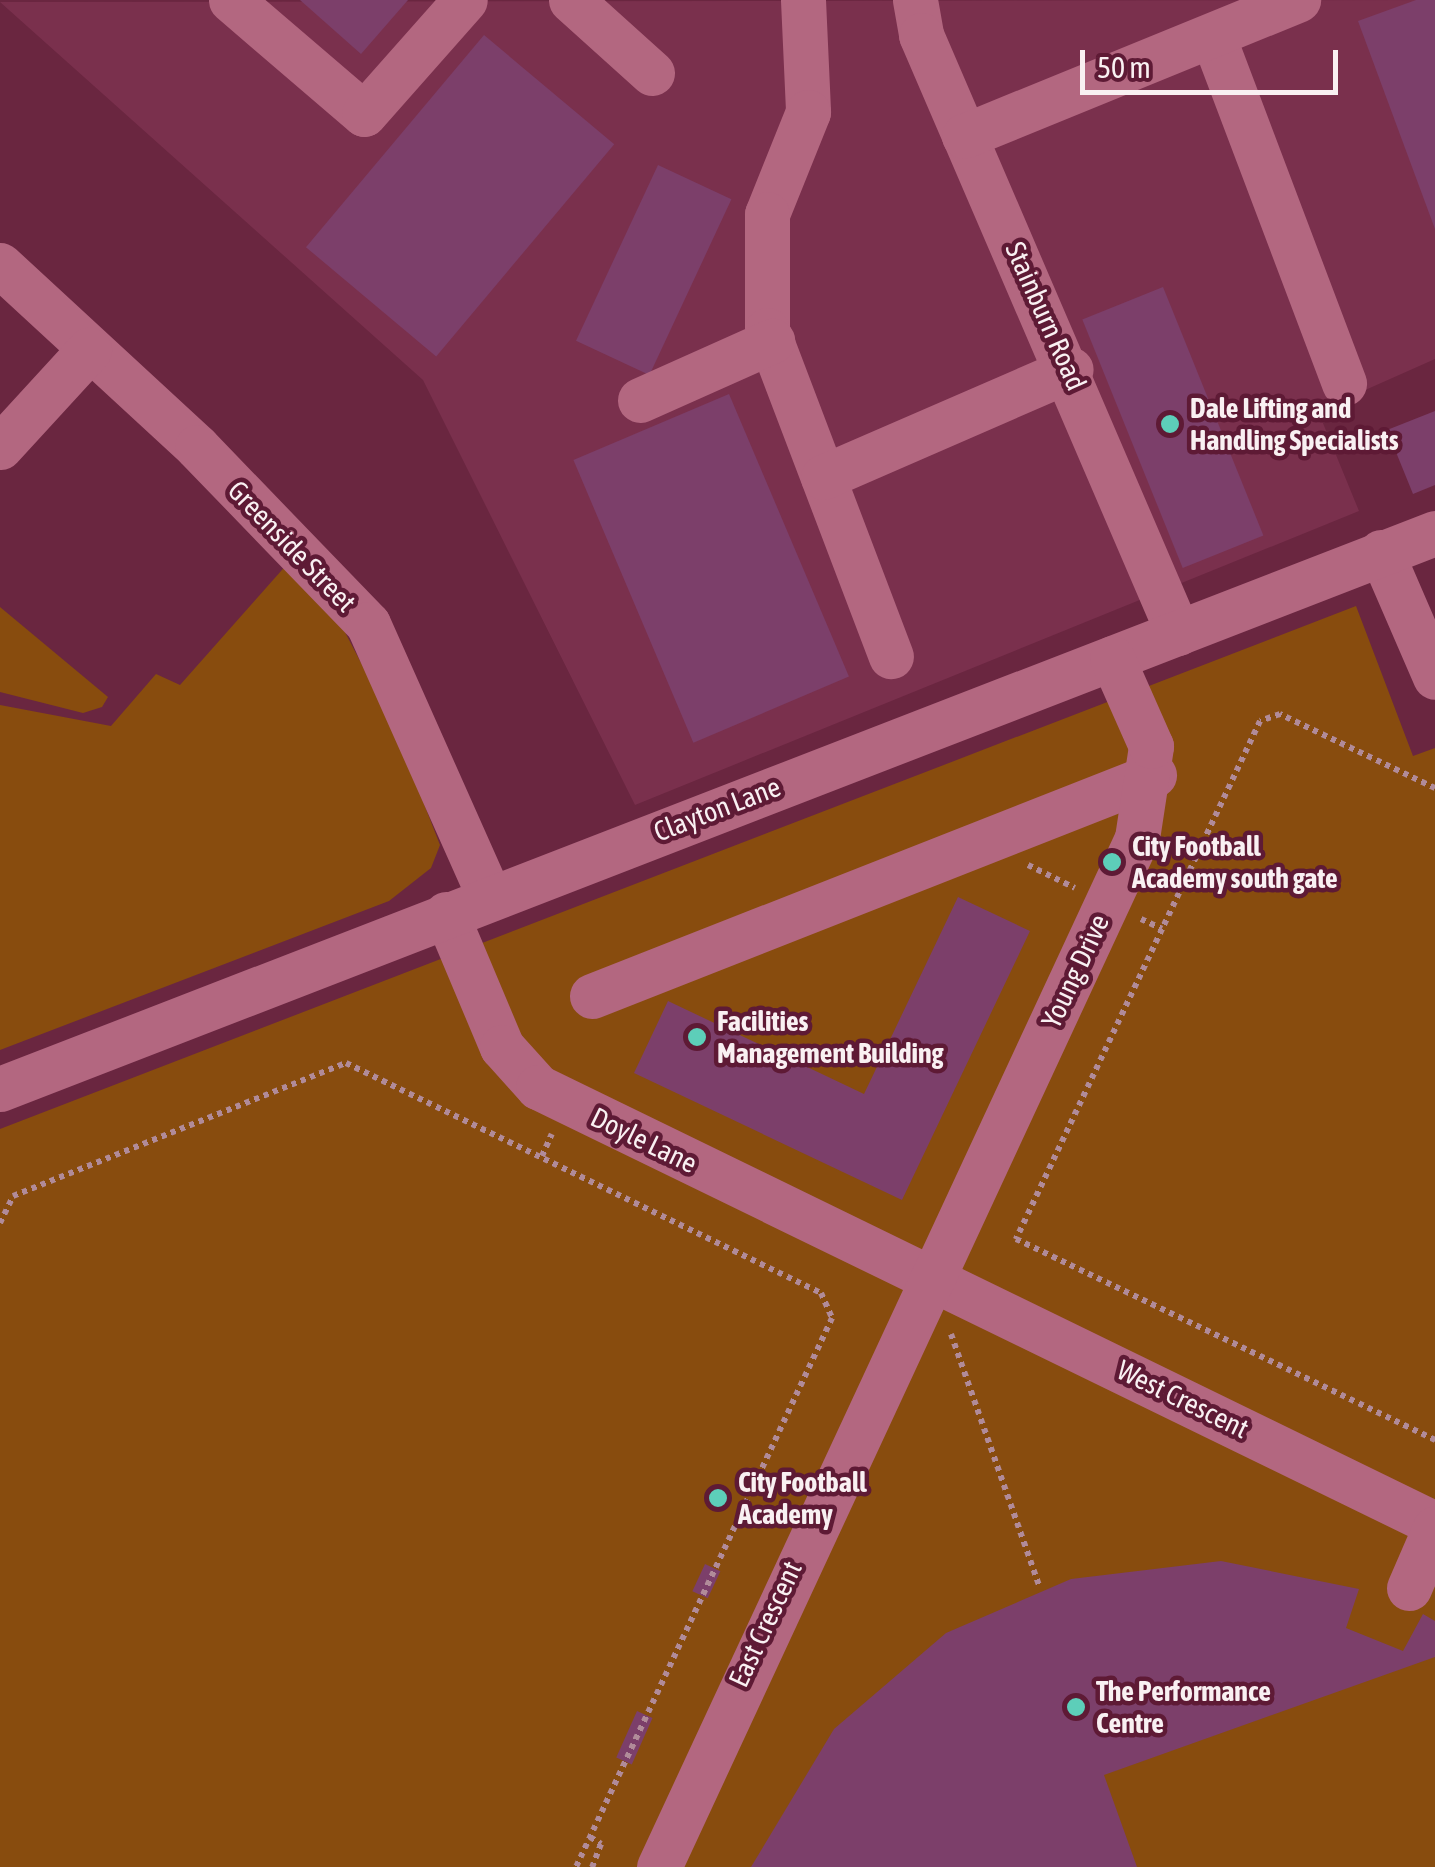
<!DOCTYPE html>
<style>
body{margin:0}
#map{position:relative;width:1435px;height:1867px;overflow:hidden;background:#6a2640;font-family:"Asap Condensed",sans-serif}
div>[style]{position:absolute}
.built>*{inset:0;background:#7a304d}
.green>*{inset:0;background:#884c0e}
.building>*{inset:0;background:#7c3f6a;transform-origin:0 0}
.path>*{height:6px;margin-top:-3px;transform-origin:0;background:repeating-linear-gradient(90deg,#b18b99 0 5px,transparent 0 10px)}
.minor>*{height:45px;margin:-22.5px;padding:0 22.5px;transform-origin:22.5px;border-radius:22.5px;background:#b36780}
.dots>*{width:28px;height:28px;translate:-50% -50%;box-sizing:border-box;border:5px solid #5e1a35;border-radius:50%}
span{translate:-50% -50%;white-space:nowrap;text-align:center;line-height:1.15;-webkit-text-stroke:9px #5e1a35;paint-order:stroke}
.street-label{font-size:28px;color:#f9f0f2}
.poi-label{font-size:28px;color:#f9f0f2;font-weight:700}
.left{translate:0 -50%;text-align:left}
.scale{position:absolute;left:1080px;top:50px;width:258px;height:45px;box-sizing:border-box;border:5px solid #f9f0f2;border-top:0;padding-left:12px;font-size:30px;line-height:35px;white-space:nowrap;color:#f9f0f2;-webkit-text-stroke:8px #5e1a35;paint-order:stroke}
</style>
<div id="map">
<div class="built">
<div style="clip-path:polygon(1435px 0,1435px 359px,1318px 411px,1359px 511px,635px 805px,423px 380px,0 2px)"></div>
</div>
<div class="green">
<div style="clip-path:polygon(289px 562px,336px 615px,393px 724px,440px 845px,431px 868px,389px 901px,0 1050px,0 705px,111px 726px,156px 674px,180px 685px)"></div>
<div style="clip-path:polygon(1356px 606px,1413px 756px,1435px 748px,1435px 1867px,0 1867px,0 1129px)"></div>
<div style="clip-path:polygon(0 607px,108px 697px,102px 707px,83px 713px,0 692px)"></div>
</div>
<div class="building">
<div style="clip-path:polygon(300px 0,408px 0,361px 54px)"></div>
<div style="clip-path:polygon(1416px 0,1435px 0,1435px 229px,1358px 21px)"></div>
<div style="left:484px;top:35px;width:170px;height:277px;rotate:40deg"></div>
<div style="left:658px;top:165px;width:81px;height:194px;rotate:25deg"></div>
<div style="left:1163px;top:287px;width:268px;height:87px;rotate:68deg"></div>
<div style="left:729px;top:394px;width:307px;height:169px;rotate:67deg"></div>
<div style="clip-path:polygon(1435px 411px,1435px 485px,1413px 494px,1387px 430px)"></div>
<div style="clip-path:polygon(958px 897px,1030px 931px,902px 1200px,634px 1073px,668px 1001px,864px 1094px)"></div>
<div style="clip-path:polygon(1221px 1561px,1359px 1589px,1346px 1628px,1403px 1651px,1423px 1614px,1435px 1621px,1435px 1657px,1104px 1775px,1137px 1867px,751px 1867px,834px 1729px,946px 1633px,1071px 1579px)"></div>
<div style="left:705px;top:1564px;width:17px;height:30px;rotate:25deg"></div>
<div style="left:637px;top:1711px;width:17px;height:51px;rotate:24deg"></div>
</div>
<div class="path">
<div style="left:1435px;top:788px;width:172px;rotate:-154.5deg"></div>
<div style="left:1280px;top:714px;width:21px;rotate:161deg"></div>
<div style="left:1260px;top:721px;width:573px;rotate:115.22deg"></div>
<div style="left:1016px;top:1239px;width:465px;rotate:25.6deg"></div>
<div style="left:1028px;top:865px;width:52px;rotate:26.1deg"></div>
<div style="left:1141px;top:919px;width:23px;rotate:25deg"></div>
<div style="left:542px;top:1156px;width:24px;rotate:-66deg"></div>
<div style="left:0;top:1223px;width:30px;rotate:-64deg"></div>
<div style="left:13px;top:1196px;width:359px;rotate:-21.8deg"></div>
<div style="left:346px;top:1063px;width:528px;rotate:25.84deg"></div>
<div style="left:821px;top:1293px;width:27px;rotate:66deg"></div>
<div style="left:832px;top:1318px;width:606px;rotate:115deg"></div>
<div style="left:951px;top:1334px;width:269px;rotate:70.7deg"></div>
<div style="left:590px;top:1837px;width:13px;rotate:32deg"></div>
<div style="left:601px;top:1844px;width:25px;rotate:111deg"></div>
</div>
<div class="minor">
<div style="left:231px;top:0;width:175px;rotate:40.6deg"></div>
<div style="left:364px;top:114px;width:152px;rotate:-48.5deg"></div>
<div style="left:571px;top:0;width:109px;rotate:42deg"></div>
<div style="left:803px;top:0;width:112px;rotate:87.4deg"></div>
<div style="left:808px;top:112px;width:110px;rotate:111.9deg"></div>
<div style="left:767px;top:214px;width:116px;rotate:90deg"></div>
<div style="left:767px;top:330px;width:349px;rotate:69.2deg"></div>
<div style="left:915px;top:0;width:36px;rotate:80deg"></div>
<div style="left:921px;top:35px;width:651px;rotate:66.74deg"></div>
<div style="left:1214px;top:39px;width:368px;rotate:69.3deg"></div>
<div style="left:964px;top:136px;width:361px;rotate:-22.2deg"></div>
<div style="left:0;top:265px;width:268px;rotate:42.7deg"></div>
<div style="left:197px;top:447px;width:246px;rotate:46deg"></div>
<div style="left:368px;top:624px;width:298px;rotate:66deg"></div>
<div style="left:640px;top:400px;width:145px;rotate:-24.1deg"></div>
<div style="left:0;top:447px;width:132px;rotate:-47.5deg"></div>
<div style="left:823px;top:477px;width:270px;rotate:-23.5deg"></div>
<div style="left:1381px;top:552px;width:136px;rotate:66.6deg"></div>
<div style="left:446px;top:914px;width:144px;rotate:67.2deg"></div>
<div style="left:502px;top:1047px;width:54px;rotate:48deg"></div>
<div style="left:538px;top:1087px;width:998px;rotate:25.97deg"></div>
<div style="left:592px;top:996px;width:604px;rotate:-21.47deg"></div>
<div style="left:0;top:1089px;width:1539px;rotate:-21.18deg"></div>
<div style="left:1409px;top:1588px;width:65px;rotate:-66.6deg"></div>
<div style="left:659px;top:1867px;width:1135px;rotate:-65.08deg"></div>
<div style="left:1137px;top:838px;width:93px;rotate:-81.3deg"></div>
<div style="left:1151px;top:746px;width:96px;rotate:-113.9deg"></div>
</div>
<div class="dots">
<div style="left:1170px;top:424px;background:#5dceb9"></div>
<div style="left:1112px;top:862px;background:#5dceb9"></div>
<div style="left:697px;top:1037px;background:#5dceb9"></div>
<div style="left:718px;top:1498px;background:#5dceb9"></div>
<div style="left:1076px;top:1707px;background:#5dceb9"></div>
</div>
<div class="street-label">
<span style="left:1046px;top:316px;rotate:66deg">Stainburn Road</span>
<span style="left:292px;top:546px;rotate:46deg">Greenside Street</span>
<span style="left:717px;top:809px;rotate:-21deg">Clayton Lane</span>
<span style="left:1075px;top:971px;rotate:-65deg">Young Drive</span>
<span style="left:644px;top:1140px;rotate:26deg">Doyle Lane</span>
<span style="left:1183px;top:1399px;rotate:26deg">West Crescent</span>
<span style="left:765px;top:1624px;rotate:-65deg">East Crescent</span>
</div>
<div class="poi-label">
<span class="left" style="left:1190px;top:424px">Dale Lifting and<br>Handling Specialists</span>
<span class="left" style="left:1132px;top:862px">City Football<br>Academy south gate</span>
<span class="left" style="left:717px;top:1037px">Facilities<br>Management Building</span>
<span class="left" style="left:738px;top:1498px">City Football<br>Academy</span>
<span class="left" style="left:1096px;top:1707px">The Performance<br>Centre</span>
</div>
<div class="scale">50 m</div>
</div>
